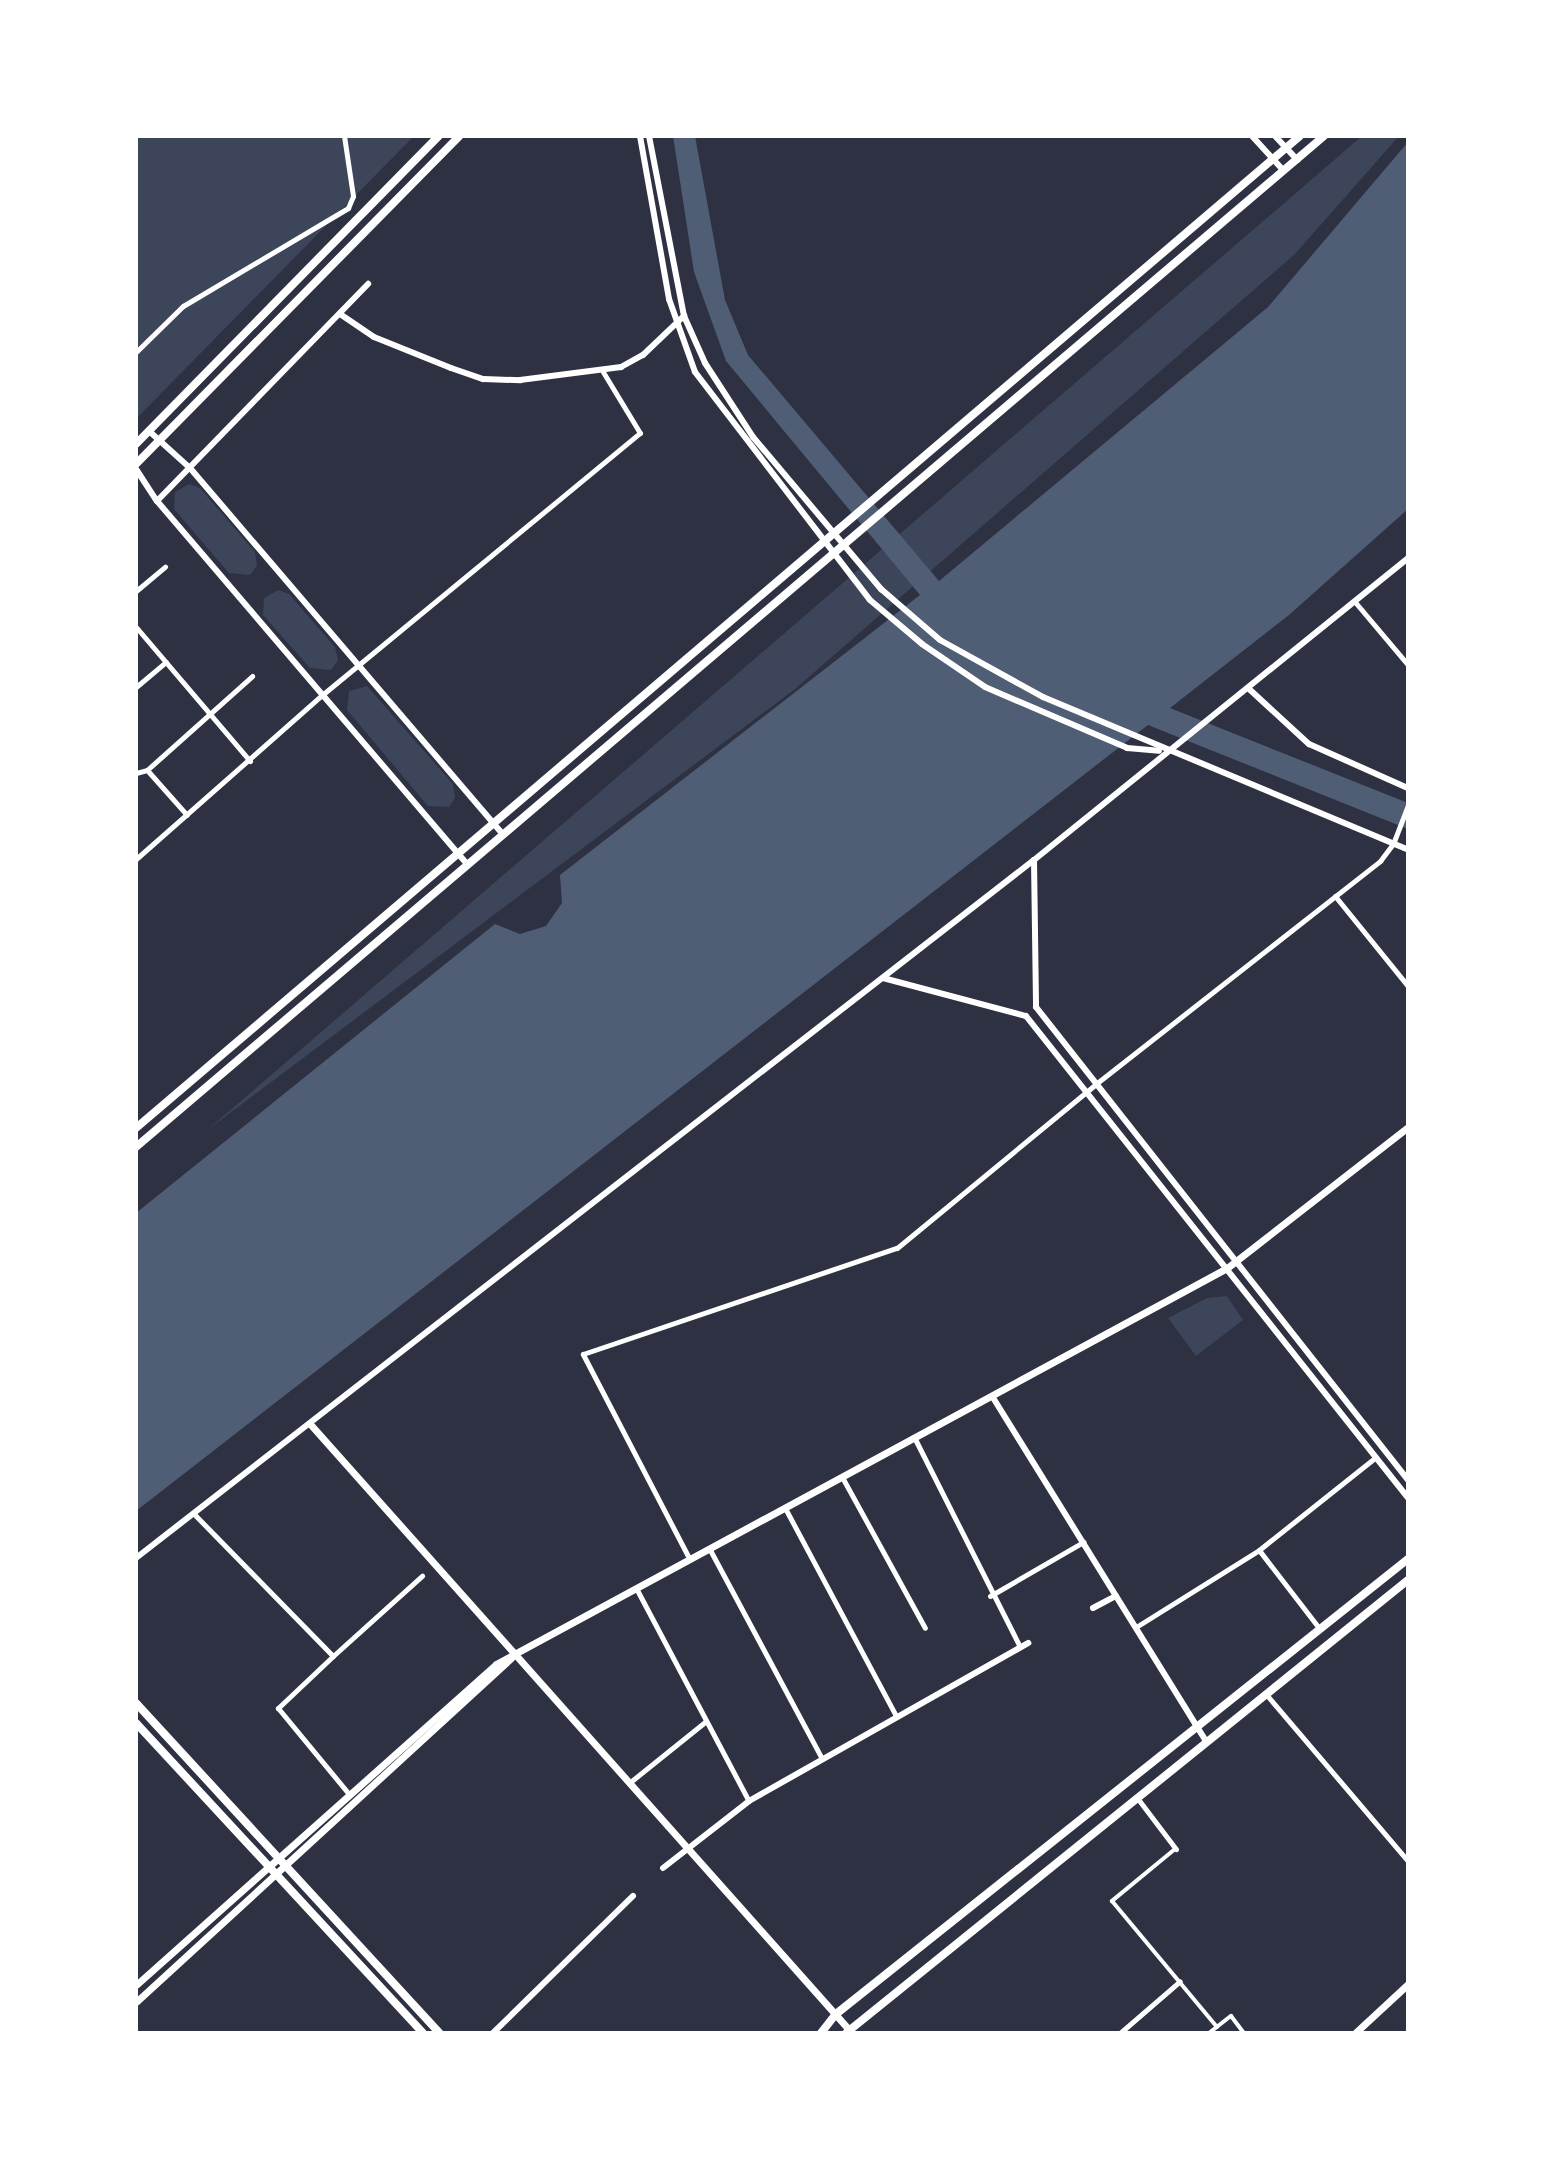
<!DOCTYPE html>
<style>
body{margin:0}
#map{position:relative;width:1544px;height:2169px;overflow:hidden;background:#2d3142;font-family:"DM Sans",sans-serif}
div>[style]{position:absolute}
.green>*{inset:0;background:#3c4559}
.water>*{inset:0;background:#4f5d75}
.pedestrian>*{height:4px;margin:-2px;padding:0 2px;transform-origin:2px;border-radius:2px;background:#fff}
.minor>*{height:5px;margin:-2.5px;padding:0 2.5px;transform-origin:2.5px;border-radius:2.5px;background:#fff}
.tertiary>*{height:6px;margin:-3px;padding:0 3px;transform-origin:3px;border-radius:3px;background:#fff}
.secondary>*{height:7px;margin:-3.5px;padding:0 3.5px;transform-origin:3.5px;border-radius:3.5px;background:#fff}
.primary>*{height:8px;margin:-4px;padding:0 4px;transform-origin:4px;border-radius:4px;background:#fff}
.trunk>*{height:8px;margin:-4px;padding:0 4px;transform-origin:4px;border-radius:4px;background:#fff}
span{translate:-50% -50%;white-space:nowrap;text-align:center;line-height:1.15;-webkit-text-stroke:6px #fff;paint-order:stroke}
.frame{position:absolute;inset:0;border:138px solid #fff;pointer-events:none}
</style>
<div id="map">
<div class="green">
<div style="clip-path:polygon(136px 136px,414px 136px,136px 419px)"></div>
<div style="clip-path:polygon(1362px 136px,1399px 136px,1295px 254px,795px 689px,206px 1131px)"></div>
<div style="clip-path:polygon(189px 484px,200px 488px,255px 552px,257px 566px,250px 575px,229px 573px,174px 509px,175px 492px)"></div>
<div style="clip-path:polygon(278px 590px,289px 594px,335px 647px,338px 660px,331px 670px,310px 668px,263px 615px,264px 598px)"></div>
<div style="clip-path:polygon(367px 686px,453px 784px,455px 798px,449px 807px,428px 806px,347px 710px,349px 691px)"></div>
<div style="clip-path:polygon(1227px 1296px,1243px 1320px,1196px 1356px,1168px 1318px,1207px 1298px)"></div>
</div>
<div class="water">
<div style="clip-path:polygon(673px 136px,695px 136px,725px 300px,748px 355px,939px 581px,1268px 307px,1408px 142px,1408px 509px,1289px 615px,1170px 708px,1408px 803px,1408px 829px,1148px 725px,136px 1511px,136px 1213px,495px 924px,520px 934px,546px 926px,562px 903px,560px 875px,920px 595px,726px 361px,694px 272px)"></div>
</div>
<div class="pedestrian">
<div style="left:1175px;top:1849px;width:82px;rotate:140.5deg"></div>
<div style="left:1112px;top:1901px;width:164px;rotate:50.2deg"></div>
<div style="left:1209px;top:2033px;width:28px;rotate:-38deg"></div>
<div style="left:1231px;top:2016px;width:21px;rotate:53deg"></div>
</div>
<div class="minor">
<div style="left:136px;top:352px;width:66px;rotate:-44.4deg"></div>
<div style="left:183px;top:306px;width:192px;rotate:-30.7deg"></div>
<div style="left:348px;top:208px;width:13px;rotate:-67deg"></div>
<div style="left:353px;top:196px;width:61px;rotate:-98.5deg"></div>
<div style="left:136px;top:591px;width:38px;rotate:-40deg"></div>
<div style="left:1355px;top:602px;width:82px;rotate:49.9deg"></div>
<div style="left:136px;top:627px;width:176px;rotate:49.6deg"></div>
<div style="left:136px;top:687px;width:39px;rotate:-40deg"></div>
<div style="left:147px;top:770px;width:60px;rotate:48.4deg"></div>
<div style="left:136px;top:773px;width:11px;rotate:-15deg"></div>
<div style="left:147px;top:770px;width:141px;rotate:-41.8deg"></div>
<div style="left:136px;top:859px;width:248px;rotate:-41.4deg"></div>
<div style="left:322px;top:695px;width:412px;rotate:-39.5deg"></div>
<div style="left:640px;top:433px;width:71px;rotate:-121.2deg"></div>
<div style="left:1335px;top:896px;width:116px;rotate:51deg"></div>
<div style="left:914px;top:1437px;width:235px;rotate:63.2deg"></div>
<div style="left:842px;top:1477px;width:172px;rotate:61.2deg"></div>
<div style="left:785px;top:1508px;width:234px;rotate:61.9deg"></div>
<div style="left:193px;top:1513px;width:200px;rotate:45.6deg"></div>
<div style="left:333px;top:1656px;width:76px;rotate:136.6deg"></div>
<div style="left:278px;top:1708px;width:112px;rotate:50.5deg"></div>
<div style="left:709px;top:1548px;width:239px;rotate:61.8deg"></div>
<div style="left:689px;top:1558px;width:230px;rotate:-117.5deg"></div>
<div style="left:583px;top:1354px;width:331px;rotate:-18.7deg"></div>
<div style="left:897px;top:1248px;width:259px;rotate:-39.5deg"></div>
<div style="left:1097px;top:1083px;width:360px;rotate:-38.1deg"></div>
<div style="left:1380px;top:861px;width:21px;rotate:-53deg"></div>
<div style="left:1393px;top:844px;width:42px;rotate:-69deg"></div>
<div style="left:636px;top:1588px;width:241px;rotate:62.1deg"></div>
<div style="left:990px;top:1596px;width:108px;rotate:-30.1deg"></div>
<div style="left:1136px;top:1627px;width:145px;rotate:-32deg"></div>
<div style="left:1319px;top:1628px;width:98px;rotate:-127.6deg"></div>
<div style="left:1259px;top:1550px;width:149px;rotate:-38.5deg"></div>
<div style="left:333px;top:1656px;width:120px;rotate:-42deg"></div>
<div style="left:1265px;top:1693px;width:221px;rotate:49.6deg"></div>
<div style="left:629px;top:1783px;width:99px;rotate:-38.8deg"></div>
<div style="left:1138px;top:1799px;width:63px;rotate:52.8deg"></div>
<div style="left:1120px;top:2033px;width:79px;rotate:-40.9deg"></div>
</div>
<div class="tertiary">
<div style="left:640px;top:136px;width:166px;rotate:79.9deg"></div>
<div style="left:669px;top:299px;width:77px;rotate:70.4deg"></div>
<div style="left:695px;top:372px;width:287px;rotate:52.5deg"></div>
<div style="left:870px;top:600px;width:68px;rotate:40.2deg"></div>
<div style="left:922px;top:644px;width:76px;rotate:34.3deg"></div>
<div style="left:985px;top:687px;width:155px;rotate:23.2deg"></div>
<div style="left:1127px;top:748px;width:32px;rotate:5deg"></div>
<div style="left:649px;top:136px;width:183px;rotate:79deg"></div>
<div style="left:684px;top:316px;width:51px;rotate:65.9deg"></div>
<div style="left:705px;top:363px;width:88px;rotate:57deg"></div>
<div style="left:753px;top:437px;width:199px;rotate:49.9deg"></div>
<div style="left:881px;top:589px;width:78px;rotate:40.8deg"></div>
<div style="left:940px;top:640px;width:118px;rotate:29deg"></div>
<div style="left:1043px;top:697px;width:396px;rotate:22.7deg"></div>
<div style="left:1252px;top:136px;width:46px;rotate:47.6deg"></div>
<div style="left:1275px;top:136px;width:33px;rotate:47deg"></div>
<div style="left:340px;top:314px;width:41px;rotate:34.1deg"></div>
<div style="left:374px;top:337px;width:83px;rotate:21.9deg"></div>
<div style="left:451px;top:368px;width:34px;rotate:19deg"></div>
<div style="left:483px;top:379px;width:37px;rotate:2deg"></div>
<div style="left:520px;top:380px;width:102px;rotate:-7.3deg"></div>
<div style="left:621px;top:367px;width:25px;rotate:-29deg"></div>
<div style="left:643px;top:355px;width:57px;rotate:-43.6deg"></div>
<div style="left:149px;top:431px;width:55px;rotate:42.1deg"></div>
<div style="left:190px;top:468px;width:480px;rotate:49.5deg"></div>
<div style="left:136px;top:469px;width:38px;rotate:57deg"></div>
<div style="left:157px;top:501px;width:476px;rotate:49.5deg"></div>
<div style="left:157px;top:501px;width:303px;rotate:-45.8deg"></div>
<div style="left:1248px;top:688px;width:83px;rotate:42.6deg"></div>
<div style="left:1309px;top:744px;width:108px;rotate:24deg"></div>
<div style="left:1034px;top:860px;width:147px;rotate:89.2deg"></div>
<div style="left:1036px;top:1007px;width:602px;rotate:51.82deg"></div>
<div style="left:883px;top:978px;width:148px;rotate:14.9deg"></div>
<div style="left:1026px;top:1016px;width:615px;rotate:51.6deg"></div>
<div style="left:992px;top:1396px;width:404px;rotate:58.2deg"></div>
<div style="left:136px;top:1558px;width:1137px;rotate:-37.86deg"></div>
<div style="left:1034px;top:860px;width:481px;rotate:-38.9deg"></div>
<div style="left:1093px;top:1608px;width:26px;rotate:-28deg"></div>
<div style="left:663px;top:1868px;width:109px;rotate:-37.9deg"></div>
<div style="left:749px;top:1801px;width:321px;rotate:-29.5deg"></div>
<div style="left:493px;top:2033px;width:196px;rotate:-44.4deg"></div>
</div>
<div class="secondary">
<div style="left:311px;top:1425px;width:814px;rotate:48.34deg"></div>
<div style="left:136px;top:1985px;width:482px;rotate:-41.7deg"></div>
<div style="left:496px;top:1664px;width:831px;rotate:-28.45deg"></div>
<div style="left:1227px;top:1268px;width:229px;rotate:-37.9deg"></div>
<div style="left:136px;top:2002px;width:509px;rotate:-42.53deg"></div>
<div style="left:1355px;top:2033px;width:72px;rotate:-42.8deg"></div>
</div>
<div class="primary">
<div style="left:136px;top:1128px;width:1529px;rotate:-40.44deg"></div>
<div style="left:136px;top:1147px;width:1560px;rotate:-40.4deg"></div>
<div style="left:136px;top:1703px;width:448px;rotate:47.4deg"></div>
<div style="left:136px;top:1723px;width:422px;rotate:47.2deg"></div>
<div style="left:821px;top:2033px;width:24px;rotate:-52deg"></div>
<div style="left:836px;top:2014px;width:731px;rotate:-38.5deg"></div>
<div style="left:846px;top:2033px;width:722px;rotate:-38.87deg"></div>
</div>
<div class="trunk">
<div style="left:136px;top:444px;width:432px;rotate:-45.5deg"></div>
<div style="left:136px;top:464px;width:461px;rotate:-45.4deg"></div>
</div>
<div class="frame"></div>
</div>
